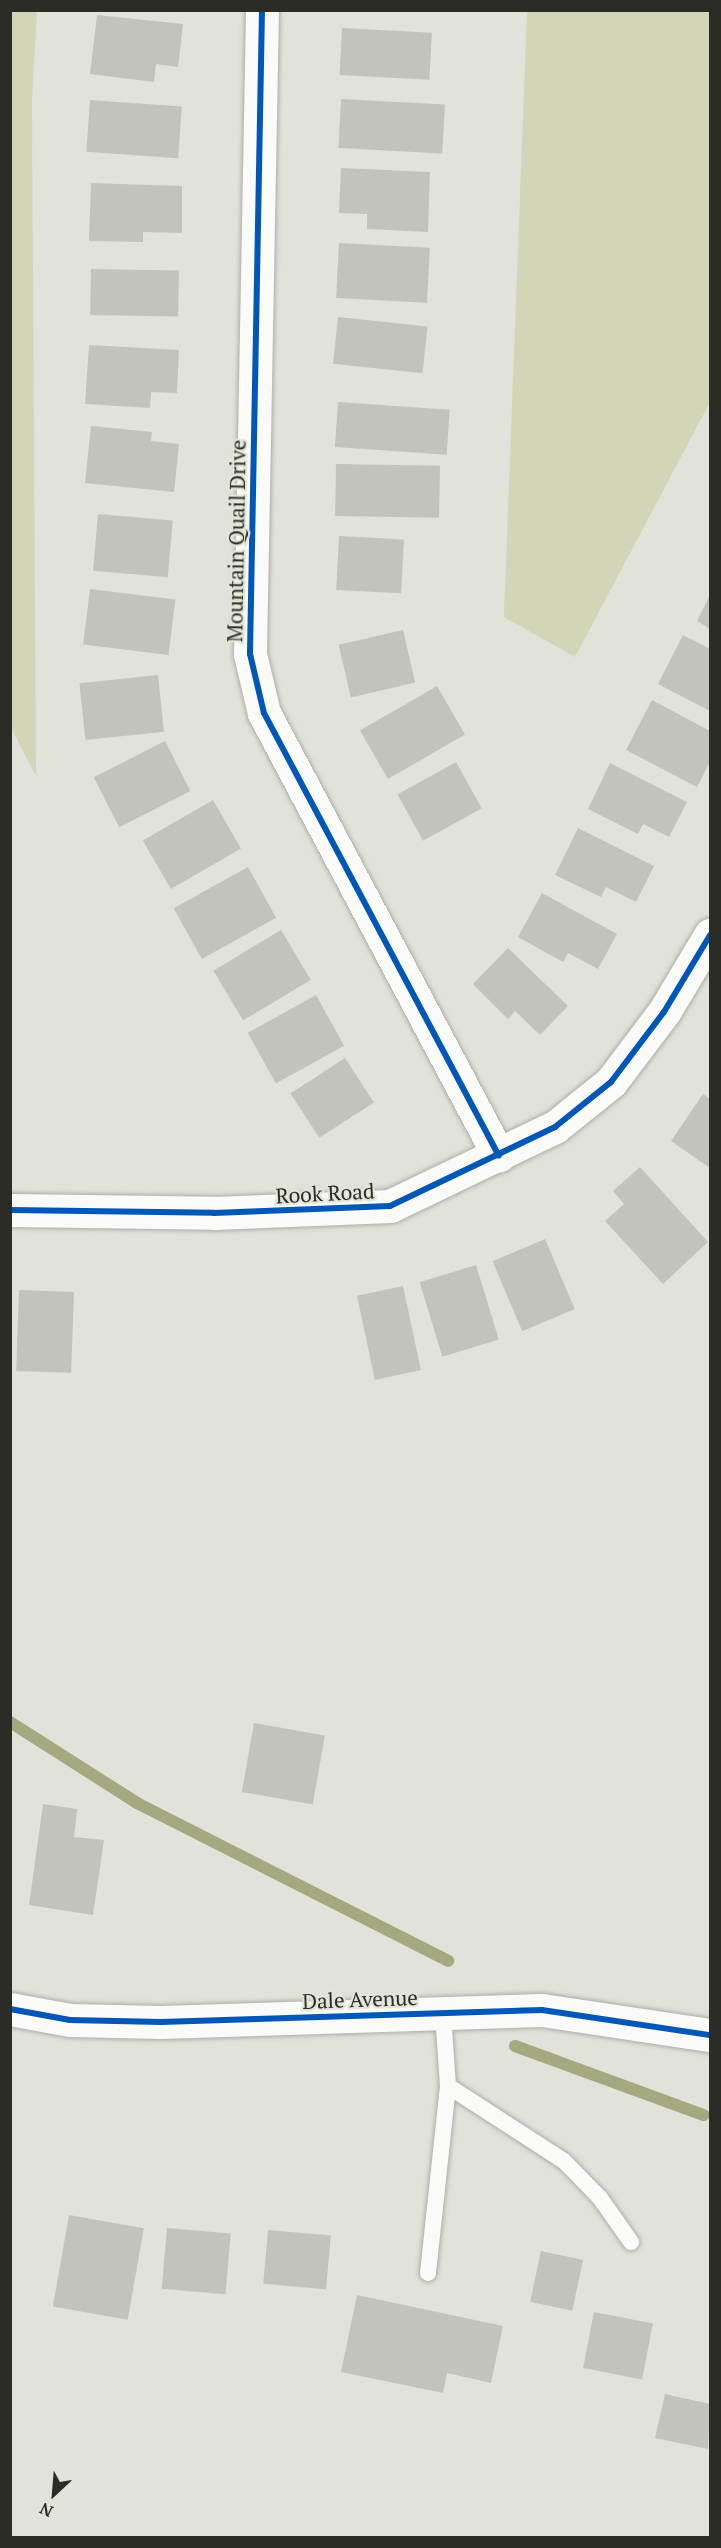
<!DOCTYPE html>
<style>
body{margin:0}
#map{position:relative;width:721px;height:2548px;overflow:hidden;background:#e1e2da;font-family:"PT Serif",serif}
div>[style]{position:absolute}
.green>*{inset:0;background:#d3d5b7}
.stream>*{height:12px;margin:-6px;padding:0 6px;transform-origin:6px;border-radius:6px;background:#a6a87f}
.building>*{inset:0;background:#c3c3bd;transform-origin:0 0}
.roads{filter:drop-shadow(0 0 2px #adaea8) drop-shadow(0 0 2px #adaea8)}
.service>*{height:16px;margin:-8px;padding:0 8px;transform-origin:8px;border-radius:8px;background:#fafbf9}
.minor>*{height:33px;margin:-16.5px;padding:0 16.5px;transform-origin:16.5px;border-radius:16.5px;background:#fafbf9}
.cycleway>*{height:6px;margin:-3px;padding:0 3px;transform-origin:3px;border-radius:3px;background:#0057b8}
span{translate:-50% -50%;white-space:nowrap;text-align:center;line-height:1.15;-webkit-text-stroke:4.5px #e4e5d6;paint-order:stroke}
.street-label{font-size:21px;color:#2b2c26}
.frame{position:absolute;inset:0;border:12px solid #2b2c26;pointer-events:none}
.north{position:absolute;left:24px;top:2464px;width:60px;height:60px;-webkit-text-stroke:4px #e4e5d6;paint-order:stroke;rotate:206deg;font-size:16px;font-weight:700;line-height:24px;text-align:center;color:#2b2c26}
.north::after{content:'';display:block;margin:auto;width:21px;height:27px;background:#2b2c26;clip-path:polygon(50% 0,100% 100%,50% 72%,0 100%)}
</style>
<div id="map">
<div class="green">
<div style="clip-path:polygon(37px 10px,32px 100px,36px 776px,10px 726px,10px 11px)"></div>
<div style="clip-path:polygon(527px 11px,710px 11px,710px 402px,575px 657px,504px 617px)"></div>
</div>
<div class="stream">
<div style="left:10px;top:1722px;width:151px;rotate:32.5deg"></div>
<div style="left:137px;top:1803px;width:349px;rotate:26.9deg"></div>
<div style="left:515px;top:2046px;width:201px;rotate:20.1deg"></div>
</div>
<div class="building">
<div style="clip-path:polygon(97px 15px,183px 24px,178px 67px,156px 64px,154px 82px,90px 74px)"></div>
<div style="left:342px;top:28px;width:90px;height:47px;rotate:3deg"></div>
<div style="left:341px;top:99px;width:104px;height:49px;rotate:3deg"></div>
<div style="left:90px;top:100px;width:92px;height:52px;rotate:4deg"></div>
<div style="clip-path:polygon(341px 168px,430px 172px,428px 232px,367px 229px,367px 214px,339px 213px)"></div>
<div style="clip-path:polygon(91px 183px,182px 186px,182px 233px,143px 232px,143px 242px,89px 241px)"></div>
<div style="left:339px;top:243px;width:91px;height:55px;rotate:3deg"></div>
<div style="left:91px;top:269px;width:88px;height:46px;rotate:1deg"></div>
<div style="left:338px;top:317px;width:90px;height:47px;rotate:6deg"></div>
<div style="clip-path:polygon(89px 345px,179px 350px,177px 393px,151px 392px,150px 408px,85px 404px)"></div>
<div style="left:338px;top:402px;width:112px;height:45px;rotate:4deg"></div>
<div style="clip-path:polygon(91px 426px,152px 432px,151px 441px,179px 444px,174px 492px,85px 483px)"></div>
<div style="left:336px;top:464px;width:104px;height:52px;rotate:1deg"></div>
<div style="left:98px;top:514px;width:75px;height:57px;rotate:5deg"></div>
<div style="left:339px;top:536px;width:65px;height:54px;rotate:3deg"></div>
<div style="left:90px;top:589px;width:86px;height:56px;rotate:7deg"></div>
<div style="clip-path:polygon(710px 595px,710px 629px,697px 621px)"></div>
<div style="left:403px;top:630px;width:54px;height:66px;rotate:77deg"></div>
<div style="clip-path:polygon(683px 635px,710px 649px,710px 711px,658px 684px)"></div>
<div style="left:158px;top:675px;width:57px;height:79px;rotate:84deg"></div>
<div style="left:437px;top:686px;width:56px;height:89px;rotate:60deg"></div>
<div style="clip-path:polygon(652px 700px,710px 731px,710px 762px,697px 787px,626px 750px)"></div>
<div style="left:165px;top:741px;width:56px;height:80px;rotate:63deg"></div>
<div style="left:456px;top:762px;width:53px;height:67px;rotate:61deg"></div>
<div style="clip-path:polygon(610px 763px,687px 802px,669px 837px,643px 824px,638px 834px,588px 809px)"></div>
<div style="left:213px;top:800px;width:56px;height:81px;rotate:60deg"></div>
<div style="clip-path:polygon(578px 828px,654px 866px,636px 902px,606px 887px,601px 897px,555px 875px)"></div>
<div style="left:248px;top:867px;width:58px;height:85px;rotate:61deg"></div>
<div style="clip-path:polygon(542px 893px,617px 934px,598px 969px,568px 953px,563px 962px,518px 937px)"></div>
<div style="left:281px;top:930px;width:58px;height:79px;rotate:59deg"></div>
<div style="clip-path:polygon(508px 948px,568px 1006px,540px 1035px,515px 1011px,508px 1019px,473px 984px)"></div>
<div style="left:316px;top:995px;width:58px;height:78px;rotate:61deg"></div>
<div style="left:345px;top:1058px;width:53px;height:65px;rotate:57deg"></div>
<div style="clip-path:polygon(703px 1094px,710px 1099px,710px 1168px,671px 1141px)"></div>
<div style="clip-path:polygon(640px 1167px,708px 1242px,663px 1284px,605px 1221px,624px 1204px,613px 1191px)"></div>
<div style="left:545px;top:1239px;width:76px;height:57px;rotate:67deg"></div>
<div style="left:476px;top:1265px;width:78px;height:59px;rotate:73deg"></div>
<div style="left:403px;top:1286px;width:86px;height:47px;rotate:78deg"></div>
<div style="left:19px;top:1290px;width:55px;height:81px;rotate:2deg"></div>
<div style="left:254px;top:1723px;width:72px;height:70px;rotate:10deg"></div>
<div style="clip-path:polygon(43px 1804px,77px 1809px,74px 1837px,104px 1840px,93px 1915px,29px 1905px)"></div>
<div style="left:69px;top:2215px;width:76px;height:93px;rotate:10deg"></div>
<div style="left:167px;top:2228px;width:64px;height:61px;rotate:5deg"></div>
<div style="left:268px;top:2230px;width:63px;height:54px;rotate:5deg"></div>
<div style="left:541px;top:2251px;width:43px;height:52px;rotate:12deg"></div>
<div style="clip-path:polygon(357px 2295px,503px 2326px,491px 2383px,447px 2373px,443px 2393px,341px 2372px)"></div>
<div style="left:594px;top:2312px;width:60px;height:57px;rotate:11deg"></div>
<div style="clip-path:polygon(665px 2394px,710px 2404px,708px 2449px,655px 2438px)"></div>
</div>
<div class="roads">
<div class="service">
<div style="left:443px;top:2013px;width:73px;rotate:86.1deg"></div>
<div style="left:448px;top:2086px;width:138px;rotate:32.9deg"></div>
<div style="left:564px;top:2161px;width:52px;rotate:45.8deg"></div>
<div style="left:600px;top:2198px;width:54px;rotate:54.8deg"></div>
<div style="left:428px;top:2273px;width:188px;rotate:-83.9deg"></div>
</div>
<div class="minor">
<div style="left:262px;top:10px;width:644px;rotate:91.07deg"></div>
<div style="left:250px;top:654px;width:61px;rotate:76.7deg"></div>
<div style="left:264px;top:713px;width:501px;rotate:62.06deg"></div>
<div style="left:10px;top:1210px;width:204px;rotate:0.8deg"></div>
<div style="left:214px;top:1213px;width:176px;rotate:-2.3deg"></div>
<div style="left:390px;top:1206px;width:183px;rotate:-25.6deg"></div>
<div style="left:555px;top:1127px;width:72px;rotate:-38.8deg"></div>
<div style="left:611px;top:1082px;width:88px;rotate:-52.9deg"></div>
<div style="left:664px;top:1012px;width:90px;rotate:-59.1deg"></div>
<div style="left:10px;top:2009px;width:61px;rotate:10.4deg"></div>
<div style="left:70px;top:2020px;width:91px;rotate:1.3deg"></div>
<div style="left:161px;top:2022px;width:381px;rotate:-1.8deg"></div>
<div style="left:542px;top:2010px;width:170px;rotate:8.5deg"></div>
</div>
</div>
<div class="cycleway">
<div style="left:262px;top:10px;width:644px;rotate:91.07deg"></div>
<div style="left:250px;top:654px;width:61px;rotate:76.7deg"></div>
<div style="left:264px;top:713px;width:501px;rotate:62.06deg"></div>
<div style="left:10px;top:1210px;width:204px;rotate:0.8deg"></div>
<div style="left:214px;top:1213px;width:176px;rotate:-2.3deg"></div>
<div style="left:390px;top:1206px;width:183px;rotate:-25.6deg"></div>
<div style="left:555px;top:1127px;width:72px;rotate:-38.8deg"></div>
<div style="left:611px;top:1082px;width:88px;rotate:-52.9deg"></div>
<div style="left:664px;top:1012px;width:90px;rotate:-59.1deg"></div>
<div style="left:10px;top:2009px;width:61px;rotate:10.4deg"></div>
<div style="left:70px;top:2020px;width:91px;rotate:1.3deg"></div>
<div style="left:161px;top:2022px;width:381px;rotate:-1.8deg"></div>
<div style="left:542px;top:2010px;width:170px;rotate:8.5deg"></div>
</div>
<div class="street-label">
<span style="left:236px;top:541px;rotate:-89deg">Mountain Quail Drive</span>
<span style="left:325px;top:1193px;rotate:-3deg">Rook Road</span>
<span style="left:360px;top:1999px;rotate:-2deg">Dale Avenue</span>
</div>
<div class="frame"></div>
<div class="north">N</div>
</div>
